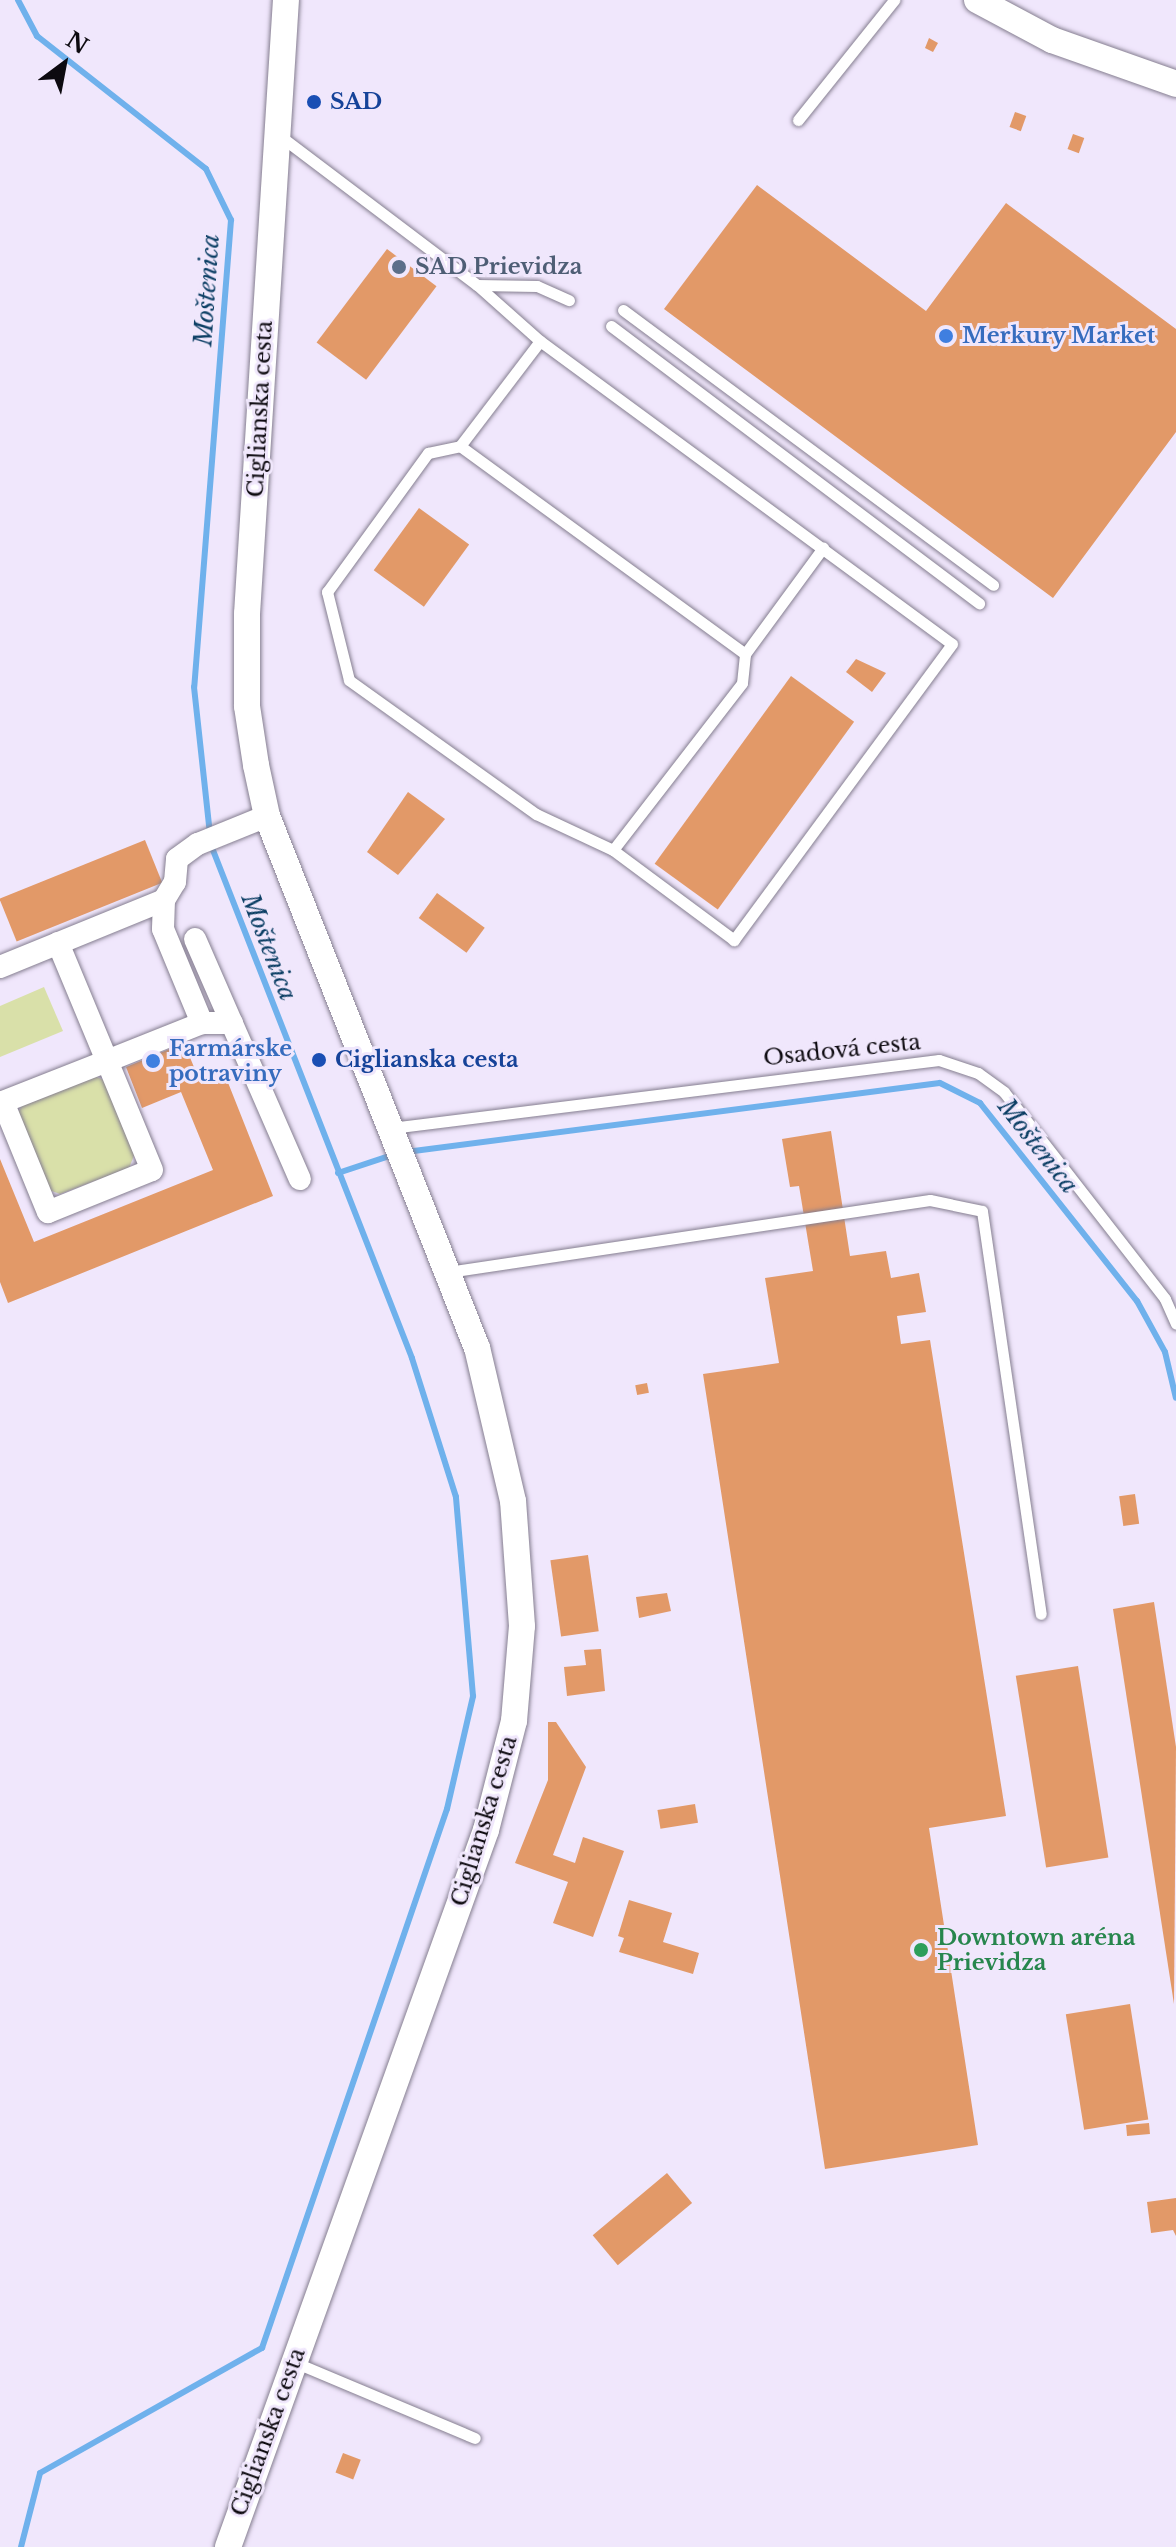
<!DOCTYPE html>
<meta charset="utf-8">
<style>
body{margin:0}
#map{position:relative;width:1176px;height:2547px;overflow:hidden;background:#f0e7fc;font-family:"Libre Baskerville",serif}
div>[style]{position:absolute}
.green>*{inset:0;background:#d9e0a9}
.stream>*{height:6px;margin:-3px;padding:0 3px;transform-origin:3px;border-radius:3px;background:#6fb1ec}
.building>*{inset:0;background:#e29968;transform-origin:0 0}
.roads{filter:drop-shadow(0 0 2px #857e90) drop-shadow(0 0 2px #857e90)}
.service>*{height:11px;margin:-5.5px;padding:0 5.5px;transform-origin:5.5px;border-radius:5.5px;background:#fff}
.minor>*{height:22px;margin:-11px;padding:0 11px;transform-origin:11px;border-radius:11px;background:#fff}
.tertiary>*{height:26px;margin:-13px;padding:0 13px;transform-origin:13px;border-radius:13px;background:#fff}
.dots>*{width:22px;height:22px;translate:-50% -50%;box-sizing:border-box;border:4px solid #f0e7fc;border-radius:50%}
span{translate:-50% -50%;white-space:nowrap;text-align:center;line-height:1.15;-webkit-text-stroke:6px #f0e7fc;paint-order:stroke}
.transit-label{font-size:22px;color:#164399;font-weight:700}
.left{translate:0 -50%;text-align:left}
.service-label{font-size:22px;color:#4e5e75;font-weight:700}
.shop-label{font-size:22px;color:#366cbe;font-weight:700}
.street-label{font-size:22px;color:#0d0a10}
.leisure-label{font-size:22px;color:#27864d;font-weight:700}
.water-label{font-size:24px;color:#0b3e64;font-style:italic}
.north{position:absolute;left:24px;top:24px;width:80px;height:80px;-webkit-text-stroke:6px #f0e7fc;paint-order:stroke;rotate:32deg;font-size:22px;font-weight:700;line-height:32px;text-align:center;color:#0d0a10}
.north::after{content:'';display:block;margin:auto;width:28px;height:36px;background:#0d0a10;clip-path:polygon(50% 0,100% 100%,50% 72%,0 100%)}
</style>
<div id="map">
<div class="green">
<div style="clip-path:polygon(44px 987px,63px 1031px,0 1057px,0 1006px)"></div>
<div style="clip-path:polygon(92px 1075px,106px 1081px,135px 1153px,129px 1168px,60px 1194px,49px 1190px,18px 1113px,24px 1102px)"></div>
</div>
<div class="stream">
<div style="left:18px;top:0;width:41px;rotate:62.2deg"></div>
<div style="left:37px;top:36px;width:215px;rotate:38.2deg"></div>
<div style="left:206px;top:169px;width:57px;rotate:63.9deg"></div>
<div style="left:231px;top:220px;width:468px;rotate:94.5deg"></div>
<div style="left:194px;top:687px;width:148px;rotate:83.8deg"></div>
<div style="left:406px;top:1152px;width:538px;rotate:-7.36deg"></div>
<div style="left:940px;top:1083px;width:45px;rotate:26.6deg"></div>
<div style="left:980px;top:1103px;width:253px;rotate:51.6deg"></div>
<div style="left:1137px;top:1301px;width:58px;rotate:61.2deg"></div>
<div style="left:1165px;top:1352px;width:47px;rotate:76.6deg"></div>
<div style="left:338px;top:1173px;width:60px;rotate:-18.4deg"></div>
<div style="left:21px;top:2547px;width:76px;rotate:-75.6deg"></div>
<div style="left:40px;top:2473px;width:255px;rotate:-29.4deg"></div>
<div style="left:262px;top:2348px;width:570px;rotate:-71.06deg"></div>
<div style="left:447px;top:1809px;width:116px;rotate:-77deg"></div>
<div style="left:473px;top:1696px;width:200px;rotate:-94.9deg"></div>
<div style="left:456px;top:1497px;width:146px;rotate:-107.6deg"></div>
<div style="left:412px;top:1358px;width:551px;rotate:-111.4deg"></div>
</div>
<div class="building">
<div style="clip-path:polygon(929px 38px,938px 43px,933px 52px,925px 48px)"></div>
<div style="left:1015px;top:112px;width:12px;height:16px;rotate:20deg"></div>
<div style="left:1073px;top:134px;width:12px;height:16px;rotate:20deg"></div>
<div style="clip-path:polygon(757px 185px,926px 311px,1006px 203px,1176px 329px,1176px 432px,1053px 598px,664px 309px)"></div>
<div style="left:387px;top:249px;width:62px;height:117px;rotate:37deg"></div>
<div style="left:419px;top:508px;width:62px;height:77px;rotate:36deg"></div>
<div style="clip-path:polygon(856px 659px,886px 673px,872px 692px,846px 672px)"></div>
<div style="left:791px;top:676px;width:78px;height:232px;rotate:36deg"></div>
<div style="clip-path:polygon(408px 792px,445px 819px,398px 875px,367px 852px)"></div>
<div style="left:145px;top:840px;width:46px;height:157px;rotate:68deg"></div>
<div style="left:437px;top:893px;width:59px;height:31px;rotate:36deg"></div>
<div style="clip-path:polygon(184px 1043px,201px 1084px,225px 1075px,273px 1196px,8px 1303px,0 1282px,0 1159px,34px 1242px,213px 1170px,181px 1092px,142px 1108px,126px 1067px)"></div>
<div style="clip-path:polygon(831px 1131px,850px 1256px,886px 1251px,891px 1278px,919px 1273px,926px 1312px,897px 1316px,901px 1344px,930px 1340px,1006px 1816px,929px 1828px,978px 2145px,825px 2169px,703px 1374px,779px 1363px,765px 1278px,813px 1271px,799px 1186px,790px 1187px,782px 1139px)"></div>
<div style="left:647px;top:1383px;width:10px;height:12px;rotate:79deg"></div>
<div style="left:1135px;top:1494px;width:30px;height:16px;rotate:82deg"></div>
<div style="left:588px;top:1555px;width:77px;height:38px;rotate:82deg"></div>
<div style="clip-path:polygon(667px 1593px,671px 1611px,639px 1618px,636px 1597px)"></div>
<div style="clip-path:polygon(1154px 1602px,1176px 1747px,1174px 2004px,1113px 1609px)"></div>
<div style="clip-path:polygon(601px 1649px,605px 1691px,567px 1696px,564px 1667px,586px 1665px,584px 1650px)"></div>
<div style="left:1078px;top:1666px;width:194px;height:63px;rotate:81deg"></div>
<div style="clip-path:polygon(548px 1722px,556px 1722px,586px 1767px,553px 1855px,575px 1863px,583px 1837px,624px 1851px,593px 1937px,553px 1923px,568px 1882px,515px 1863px,548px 1780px)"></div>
<div style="left:695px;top:1804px;width:19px;height:38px;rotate:81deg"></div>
<div style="clip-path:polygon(629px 1900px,672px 1913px,663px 1942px,699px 1953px,693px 1974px,619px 1952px,624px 1938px,618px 1936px)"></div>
<div style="left:1130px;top:2004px;width:117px;height:65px;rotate:81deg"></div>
<div style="left:1149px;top:2123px;width:11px;height:23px;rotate:85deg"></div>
<div style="left:667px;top:2173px;width:39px;height:97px;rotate:50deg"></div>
<div style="clip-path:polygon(1176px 2198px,1176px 2236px,1173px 2230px,1151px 2233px,1147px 2202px)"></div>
<div style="left:343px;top:2453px;width:19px;height:21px;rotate:21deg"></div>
</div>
<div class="roads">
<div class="service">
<div style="left:798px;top:120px;width:154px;rotate:-51.3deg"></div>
<div style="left:280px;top:136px;width:247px;rotate:37.1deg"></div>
<div style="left:477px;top:285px;width:60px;rotate:1deg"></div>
<div style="left:537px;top:286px;width:35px;rotate:24deg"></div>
<div style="left:477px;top:285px;width:84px;rotate:41.6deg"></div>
<div style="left:540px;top:341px;width:511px;rotate:36.33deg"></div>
<div style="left:952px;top:644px;width:368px;rotate:126.4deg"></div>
<div style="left:734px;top:940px;width:151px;rotate:-143.4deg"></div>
<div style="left:613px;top:850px;width:85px;rotate:-154.9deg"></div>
<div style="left:536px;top:814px;width:230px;rotate:-144.4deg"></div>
<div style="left:349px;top:680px;width:91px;rotate:-104deg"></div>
<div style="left:327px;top:592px;width:172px;rotate:-54deg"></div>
<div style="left:428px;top:453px;width:33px;rotate:-12deg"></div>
<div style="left:460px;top:446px;width:132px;rotate:-52.7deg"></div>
<div style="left:623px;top:310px;width:461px;rotate:36.6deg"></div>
<div style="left:611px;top:326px;width:461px;rotate:37deg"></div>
<div style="left:460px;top:446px;width:353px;rotate:36.1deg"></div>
<div style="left:613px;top:850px;width:211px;rotate:-52.3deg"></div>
<div style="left:742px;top:683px;width:29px;rotate:-84deg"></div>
<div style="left:745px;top:654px;width:132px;rotate:-53.7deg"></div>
<div style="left:391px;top:1128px;width:552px;rotate:-7.07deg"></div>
<div style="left:939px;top:1060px;width:41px;rotate:18.4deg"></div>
<div style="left:978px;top:1073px;width:32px;rotate:36deg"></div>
<div style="left:1004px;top:1092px;width:262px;rotate:52.1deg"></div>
<div style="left:1165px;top:1299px;width:27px;rotate:66deg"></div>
<div style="left:448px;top:1272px;width:487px;rotate:-8.5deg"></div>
<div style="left:930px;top:1200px;width:53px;rotate:11.9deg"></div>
<div style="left:982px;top:1211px;width:407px;rotate:81.7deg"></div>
<div style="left:294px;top:2362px;width:196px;rotate:22.8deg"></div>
</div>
<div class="minor">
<div style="left:164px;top:900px;width:29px;rotate:92deg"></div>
<div style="left:163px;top:929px;width:102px;rotate:67.5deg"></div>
<div style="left:195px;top:939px;width:262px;rotate:66.4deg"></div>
<div style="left:58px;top:943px;width:128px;rotate:67.4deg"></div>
<div style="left:107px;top:1061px;width:112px;rotate:158.5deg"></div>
<div style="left:3px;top:1102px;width:119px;rotate:67.8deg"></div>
<div style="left:48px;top:1212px;width:112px;rotate:-22deg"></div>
<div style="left:152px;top:1170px;width:118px;rotate:-112.4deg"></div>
<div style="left:107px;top:1061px;width:102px;rotate:-21.8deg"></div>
<div style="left:202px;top:1023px;width:30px"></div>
<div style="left:0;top:967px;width:177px;rotate:-22.2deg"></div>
<div style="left:164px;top:900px;width:21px;rotate:-59deg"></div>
<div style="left:175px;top:882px;width:23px;rotate:-85deg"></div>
<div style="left:177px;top:859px;width:26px;rotate:-36deg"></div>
<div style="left:198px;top:844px;width:74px;rotate:-22.1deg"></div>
</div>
<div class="tertiary">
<div style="left:977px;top:0;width:85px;rotate:28.1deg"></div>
<div style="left:1052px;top:40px;width:132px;rotate:19.5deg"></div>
<div style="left:228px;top:2547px;width:762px;rotate:-70.21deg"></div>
<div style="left:486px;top:1830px;width:113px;rotate:-75.6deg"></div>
<div style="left:514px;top:1721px;width:95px;rotate:-85.2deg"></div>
<div style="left:522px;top:1626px;width:125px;rotate:-94.1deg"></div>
<div style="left:513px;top:1501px;width:157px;rotate:-103.2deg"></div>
<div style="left:477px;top:1348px;width:572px;rotate:-111.54deg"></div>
<div style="left:267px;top:816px;width:52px;rotate:-102.2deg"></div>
<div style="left:256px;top:765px;width:60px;rotate:-98.7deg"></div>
<div style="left:247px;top:706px;width:92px;rotate:-90deg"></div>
<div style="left:247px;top:614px;width:615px;rotate:-86.37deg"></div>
</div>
</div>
<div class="dots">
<div style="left:314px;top:102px;background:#1a4fb4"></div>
<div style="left:399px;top:267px;background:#5c6f8a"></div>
<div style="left:946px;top:336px;background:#3f7fe0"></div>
<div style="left:319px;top:1060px;background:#1a4fb4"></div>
<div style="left:153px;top:1061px;background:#3f7fe0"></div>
<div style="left:921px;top:1950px;background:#2e9e5b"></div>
</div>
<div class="transit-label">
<span class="left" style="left:330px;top:102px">SAD</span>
<span class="left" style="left:335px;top:1060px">Ciglianska cesta</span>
</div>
<div class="service-label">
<span class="left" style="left:415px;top:267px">SAD Prievidza</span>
</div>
<div class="shop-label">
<span class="left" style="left:962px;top:336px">Merkury Market</span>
<span class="left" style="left:169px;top:1061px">Farmárske<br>potraviny</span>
</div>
<div class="street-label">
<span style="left:260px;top:409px;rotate:-87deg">Ciglianska cesta</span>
<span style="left:842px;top:1050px;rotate:-6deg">Osadová cesta</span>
<span style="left:484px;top:1821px;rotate:-73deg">Ciglianska cesta</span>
<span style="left:268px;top:2432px;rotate:-70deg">Ciglianska cesta</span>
</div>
<div class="leisure-label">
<span class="left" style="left:937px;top:1950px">Downtown aréna<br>Prievidza</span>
</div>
<div class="water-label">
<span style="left:207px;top:290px;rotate:-86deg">Moštenica</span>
<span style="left:269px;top:947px;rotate:69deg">Moštenica</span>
<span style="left:1038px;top:1146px;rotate:52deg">Moštenica</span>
</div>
<div class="north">N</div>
</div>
